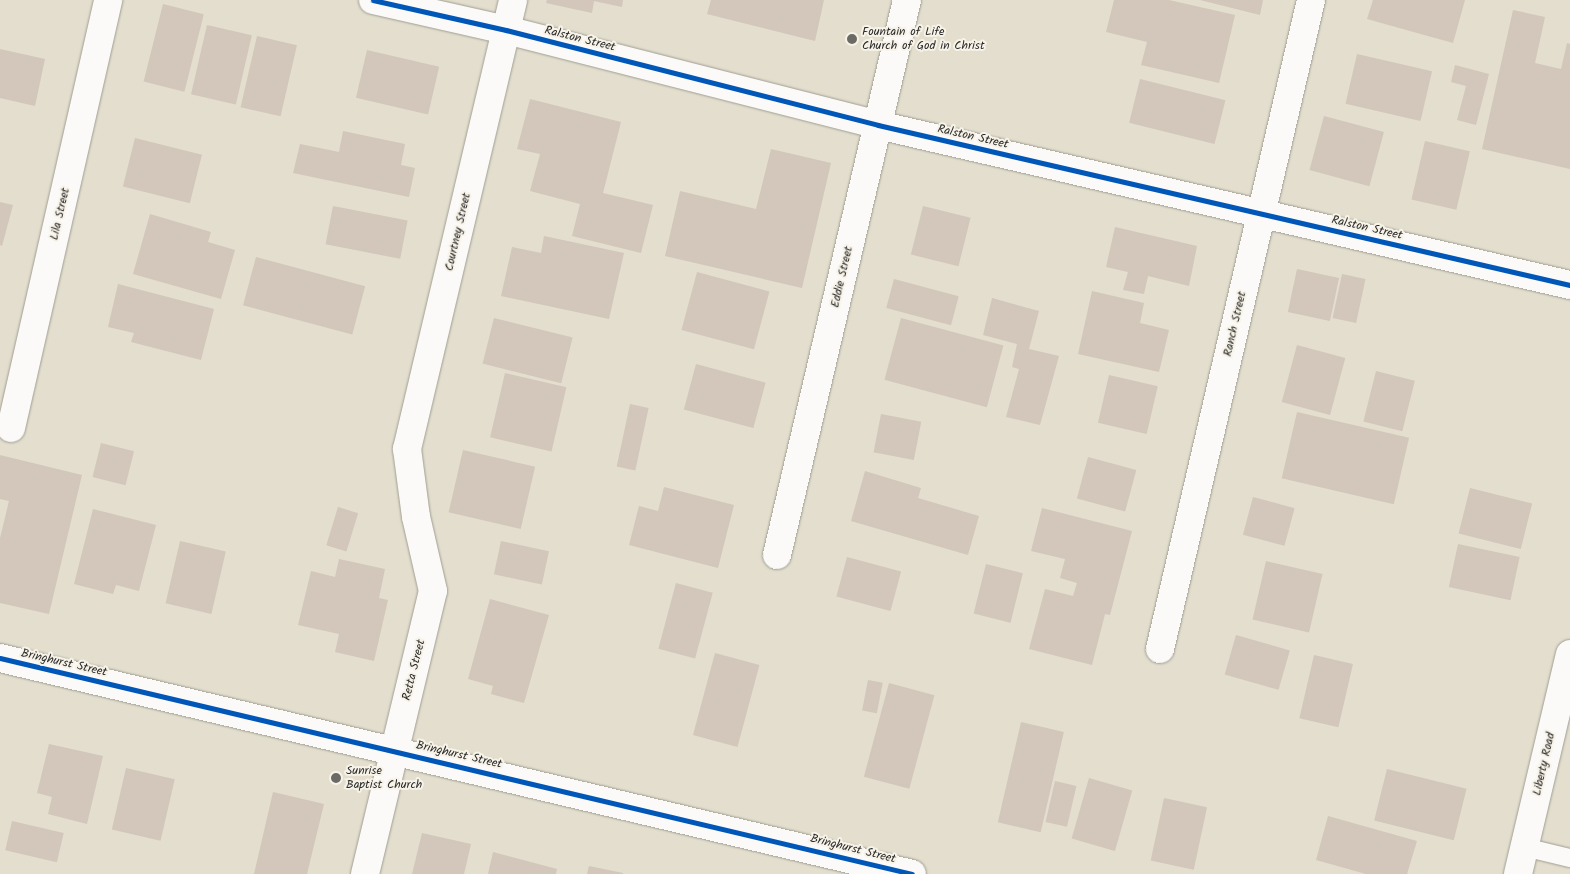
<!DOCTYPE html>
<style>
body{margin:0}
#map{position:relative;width:1570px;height:874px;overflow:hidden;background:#e3decd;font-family:Kalam,sans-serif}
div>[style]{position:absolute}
.building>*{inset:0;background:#d3c6bb;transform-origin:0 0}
.roads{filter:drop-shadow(0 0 1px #a09e94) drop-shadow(0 0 1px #a09e94)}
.lane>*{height:18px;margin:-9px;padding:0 9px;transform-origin:9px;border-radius:9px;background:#fbfaf8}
.street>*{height:28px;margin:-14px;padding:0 14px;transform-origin:14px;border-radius:14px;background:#fbfaf8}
.secondary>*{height:28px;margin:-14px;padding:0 14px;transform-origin:14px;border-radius:14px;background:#fbfaf8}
.cycleway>*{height:5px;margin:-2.5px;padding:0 2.5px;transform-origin:2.5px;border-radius:2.5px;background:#0057b8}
.dots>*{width:14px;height:14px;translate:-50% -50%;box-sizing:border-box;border:2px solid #f7f3e8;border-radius:50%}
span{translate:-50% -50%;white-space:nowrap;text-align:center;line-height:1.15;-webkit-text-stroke:4px #f7f3e8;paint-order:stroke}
.poi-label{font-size:12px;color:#2b2b2b}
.left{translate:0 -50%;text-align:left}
.street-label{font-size:12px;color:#2b2b2b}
</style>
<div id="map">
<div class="building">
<div style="clip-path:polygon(547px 0,623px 0,622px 7px,594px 1px,592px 13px,546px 3px)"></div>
<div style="clip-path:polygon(711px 0,824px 0,815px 41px,707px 14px)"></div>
<div style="clip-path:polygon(1114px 0,1169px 0,1235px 15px,1219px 83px,1141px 65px,1147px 42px,1106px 32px)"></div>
<div style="clip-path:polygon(1200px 0,1263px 0,1260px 15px)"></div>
<div style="clip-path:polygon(1373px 0,1465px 0,1453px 43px,1367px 19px)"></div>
<div style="left:163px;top:4px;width:42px;height:80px;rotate:14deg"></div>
<div style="clip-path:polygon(1513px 10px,1545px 17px,1535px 63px,1561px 69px,1567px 43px,1570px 44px,1570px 169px,1482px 149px)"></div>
<div style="left:207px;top:25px;width:46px;height:71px;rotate:13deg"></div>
<div style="left:257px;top:36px;width:41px;height:73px;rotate:13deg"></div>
<div style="clip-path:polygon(0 49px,45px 59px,35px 106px,0 98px)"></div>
<div style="left:367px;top:50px;width:74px;height:49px;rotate:13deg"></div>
<div style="left:1357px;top:54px;width:77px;height:51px;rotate:13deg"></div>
<div style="clip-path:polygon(1455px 65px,1489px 74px,1476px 125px,1457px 120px,1466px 86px,1451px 82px)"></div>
<div style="left:1140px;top:79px;width:88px;height:45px;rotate:14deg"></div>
<div style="clip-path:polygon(530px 99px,621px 122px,603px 193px,653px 205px,641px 253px,572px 236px,580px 204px,530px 191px,540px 154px,517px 149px)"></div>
<div style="left:1324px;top:116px;width:62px;height:56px;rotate:15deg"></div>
<div style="clip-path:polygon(343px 131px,405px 144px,401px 165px,415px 168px,409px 197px,293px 173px,300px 144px,339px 152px)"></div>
<div style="left:135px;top:138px;width:69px;height:50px;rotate:14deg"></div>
<div style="left:1425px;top:141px;width:46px;height:60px;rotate:13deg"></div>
<div style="clip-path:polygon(771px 149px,831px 163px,802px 288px,665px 256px,680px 191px,756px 209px)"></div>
<div style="clip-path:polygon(0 202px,13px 205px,2px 246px,0 245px)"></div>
<div style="left:333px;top:206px;width:76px;height:39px;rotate:11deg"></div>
<div style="left:923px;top:206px;width:49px;height:50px;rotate:14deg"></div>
<div style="clip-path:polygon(150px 214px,211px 232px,208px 242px,235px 250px,221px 299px,133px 274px)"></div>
<div style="clip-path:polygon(1115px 227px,1197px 246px,1189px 286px,1148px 276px,1144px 294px,1123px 290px,1128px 272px,1106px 267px)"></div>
<div style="clip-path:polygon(544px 236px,624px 253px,609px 319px,501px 296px,512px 247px,541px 253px)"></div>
<div style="left:256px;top:257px;width:113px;height:50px;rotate:15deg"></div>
<div style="left:1297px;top:269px;width:43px;height:44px;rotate:12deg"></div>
<div style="left:697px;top:272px;width:75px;height:60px;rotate:15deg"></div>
<div style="left:1342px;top:274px;width:24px;height:45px;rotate:12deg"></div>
<div style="left:894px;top:279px;width:67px;height:30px;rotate:15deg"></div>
<div style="clip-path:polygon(118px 284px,214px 309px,201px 360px,131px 342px,134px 333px,108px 327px)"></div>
<div style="clip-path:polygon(1092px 291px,1144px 303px,1140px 323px,1169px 330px,1159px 372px,1078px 354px)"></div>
<div style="clip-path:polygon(992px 298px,1039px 311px,1029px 349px,1059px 356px,1040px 425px,1006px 417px,1019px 369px,1012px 367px,1017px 344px,983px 335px)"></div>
<div style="left:494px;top:318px;width:81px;height:47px;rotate:14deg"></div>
<div style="left:901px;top:318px;width:106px;height:64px;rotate:15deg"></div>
<div style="left:1297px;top:345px;width:50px;height:59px;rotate:15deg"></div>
<div style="left:696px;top:364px;width:72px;height:47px;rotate:15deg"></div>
<div style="left:1376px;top:371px;width:40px;height:52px;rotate:14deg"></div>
<div style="left:505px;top:373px;width:63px;height:66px;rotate:13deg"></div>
<div style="left:1109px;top:375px;width:50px;height:49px;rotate:13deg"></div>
<div style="left:630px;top:404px;width:19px;height:64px;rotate:12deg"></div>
<div style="left:1297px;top:412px;width:115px;height:68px;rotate:13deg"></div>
<div style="left:881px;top:414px;width:41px;height:39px;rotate:11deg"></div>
<div style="left:101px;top:443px;width:34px;height:35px;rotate:14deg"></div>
<div style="left:463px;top:450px;width:74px;height:64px;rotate:13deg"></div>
<div style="clip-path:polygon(0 455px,82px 475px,49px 614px,0 603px,0 538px,9px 501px,0 499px)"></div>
<div style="left:1088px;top:457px;width:50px;height:43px;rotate:15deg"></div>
<div style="clip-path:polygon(865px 471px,921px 488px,918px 498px,979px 516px,968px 555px,851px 521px)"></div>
<div style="clip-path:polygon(664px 487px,734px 505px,718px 568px,629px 545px,639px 506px,658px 511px)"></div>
<div style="left:1470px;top:488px;width:64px;height:47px;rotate:14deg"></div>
<div style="left:1253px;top:497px;width:43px;height:39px;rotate:15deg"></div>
<div style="left:338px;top:507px;width:21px;height:40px;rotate:17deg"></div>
<div style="clip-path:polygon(1042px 508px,1132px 531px,1110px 615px,1105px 614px,1092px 665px,1029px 649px,1045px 589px,1073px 596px,1077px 583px,1060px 578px,1065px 559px,1031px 551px)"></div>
<div style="clip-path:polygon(93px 509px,156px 525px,139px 591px,116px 585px,113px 594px,74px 584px)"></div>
<div style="left:180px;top:541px;width:47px;height:64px;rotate:13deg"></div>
<div style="left:501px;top:541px;width:49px;height:34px;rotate:12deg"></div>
<div style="left:1458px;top:544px;width:63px;height:44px;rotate:12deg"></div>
<div style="left:847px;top:557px;width:56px;height:41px;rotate:15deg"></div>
<div style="clip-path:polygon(339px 559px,385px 569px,379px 598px,388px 600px,374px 661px,335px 652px,339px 634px,298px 625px,311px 571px,335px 577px)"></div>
<div style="left:1266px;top:561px;width:58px;height:60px;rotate:13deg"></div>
<div style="left:986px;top:564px;width:38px;height:51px;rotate:14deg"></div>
<div style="left:676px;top:583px;width:38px;height:68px;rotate:15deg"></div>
<div style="clip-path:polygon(490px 599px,549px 615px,524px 703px,491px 694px,493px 686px,468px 679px)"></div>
<div style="left:1236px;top:635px;width:56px;height:41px;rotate:16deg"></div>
<div style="left:715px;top:653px;width:46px;height:85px;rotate:15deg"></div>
<div style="left:1314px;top:655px;width:40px;height:65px;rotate:13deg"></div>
<div style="left:868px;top:680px;width:15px;height:31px;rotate:11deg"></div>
<div style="left:889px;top:683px;width:47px;height:97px;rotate:15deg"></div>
<div style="left:1021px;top:722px;width:44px;height:103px;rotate:13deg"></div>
<div style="clip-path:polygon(49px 744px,103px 756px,87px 824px,48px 814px,52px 797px,37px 793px)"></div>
<div style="left:126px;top:768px;width:50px;height:63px;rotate:13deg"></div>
<div style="left:1387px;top:769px;width:82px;height:53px;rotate:14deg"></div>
<div style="left:1089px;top:778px;width:45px;height:63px;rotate:16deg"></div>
<div style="left:1055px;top:781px;width:22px;height:42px;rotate:13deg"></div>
<div style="clip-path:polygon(273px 792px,324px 804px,307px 874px,254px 874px)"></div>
<div style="left:1164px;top:798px;width:44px;height:64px;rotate:12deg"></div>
<div style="clip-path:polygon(1328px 816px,1417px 841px,1407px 874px,1366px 874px,1316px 860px)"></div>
<div style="left:12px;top:821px;width:53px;height:30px;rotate:13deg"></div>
<div style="clip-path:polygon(422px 833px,471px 844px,464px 874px,412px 874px)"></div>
<div style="clip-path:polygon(493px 852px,557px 869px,556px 874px,488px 874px)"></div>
<div style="clip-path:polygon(589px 866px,623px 873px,623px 874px,587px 874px)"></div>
</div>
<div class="roads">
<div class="lane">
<div style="left:1524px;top:847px;width:47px;rotate:13.4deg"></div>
</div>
<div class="street">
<div style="left:373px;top:0;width:136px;rotate:12.7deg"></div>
<div style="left:506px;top:30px;width:384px;rotate:14.3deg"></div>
<div style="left:878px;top:125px;width:710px;rotate:13.02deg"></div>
<div style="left:11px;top:428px;width:439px;rotate:-77.2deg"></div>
<div style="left:777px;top:555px;width:570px;rotate:-76.82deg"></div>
<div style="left:1160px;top:649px;width:666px;rotate:-76.9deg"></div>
<div style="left:0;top:658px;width:937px;rotate:13.32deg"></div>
<div style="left:365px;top:874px;width:291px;rotate:-76.5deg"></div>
<div style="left:433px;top:591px;width:76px;rotate:-102.9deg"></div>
<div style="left:416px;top:517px;width:69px;rotate:-97.5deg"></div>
<div style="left:407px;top:449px;width:461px;rotate:-76.7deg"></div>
</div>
<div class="secondary">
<div style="left:1518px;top:874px;width:226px;rotate:-76.7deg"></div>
</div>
</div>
<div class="cycleway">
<div style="left:373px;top:0;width:136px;rotate:12.7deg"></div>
<div style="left:506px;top:30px;width:384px;rotate:14.3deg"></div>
<div style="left:878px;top:125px;width:710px;rotate:13.02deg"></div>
<div style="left:0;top:658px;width:937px;rotate:13.32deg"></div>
</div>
<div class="dots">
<div style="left:852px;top:39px;background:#6b6a64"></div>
<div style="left:336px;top:778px;background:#6b6a64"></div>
</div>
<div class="poi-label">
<span class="left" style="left:862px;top:39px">Fountain of Life<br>Church of God in Christ</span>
<span class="left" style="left:346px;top:778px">Sunrise<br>Baptist Church</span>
</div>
<div class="street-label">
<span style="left:580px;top:39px;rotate:14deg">Ralston Street</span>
<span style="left:973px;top:137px;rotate:13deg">Ralston Street</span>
<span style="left:60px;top:214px;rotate:-77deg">Lila Street</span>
<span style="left:1367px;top:228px;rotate:13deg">Ralston Street</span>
<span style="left:458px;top:232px;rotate:-77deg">Courtney Street</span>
<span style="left:842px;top:277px;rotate:-77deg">Eddie Street</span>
<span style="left:1235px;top:324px;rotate:-77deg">Ranch Street</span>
<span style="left:64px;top:663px;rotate:13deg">Bringhurst Street</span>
<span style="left:414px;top:670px;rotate:-76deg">Retta Street</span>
<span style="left:459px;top:755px;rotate:13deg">Bringhurst Street</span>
<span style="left:1544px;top:764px;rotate:-77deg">Liberty Road</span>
<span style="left:853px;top:849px;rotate:14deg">Bringhurst Street</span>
</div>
</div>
